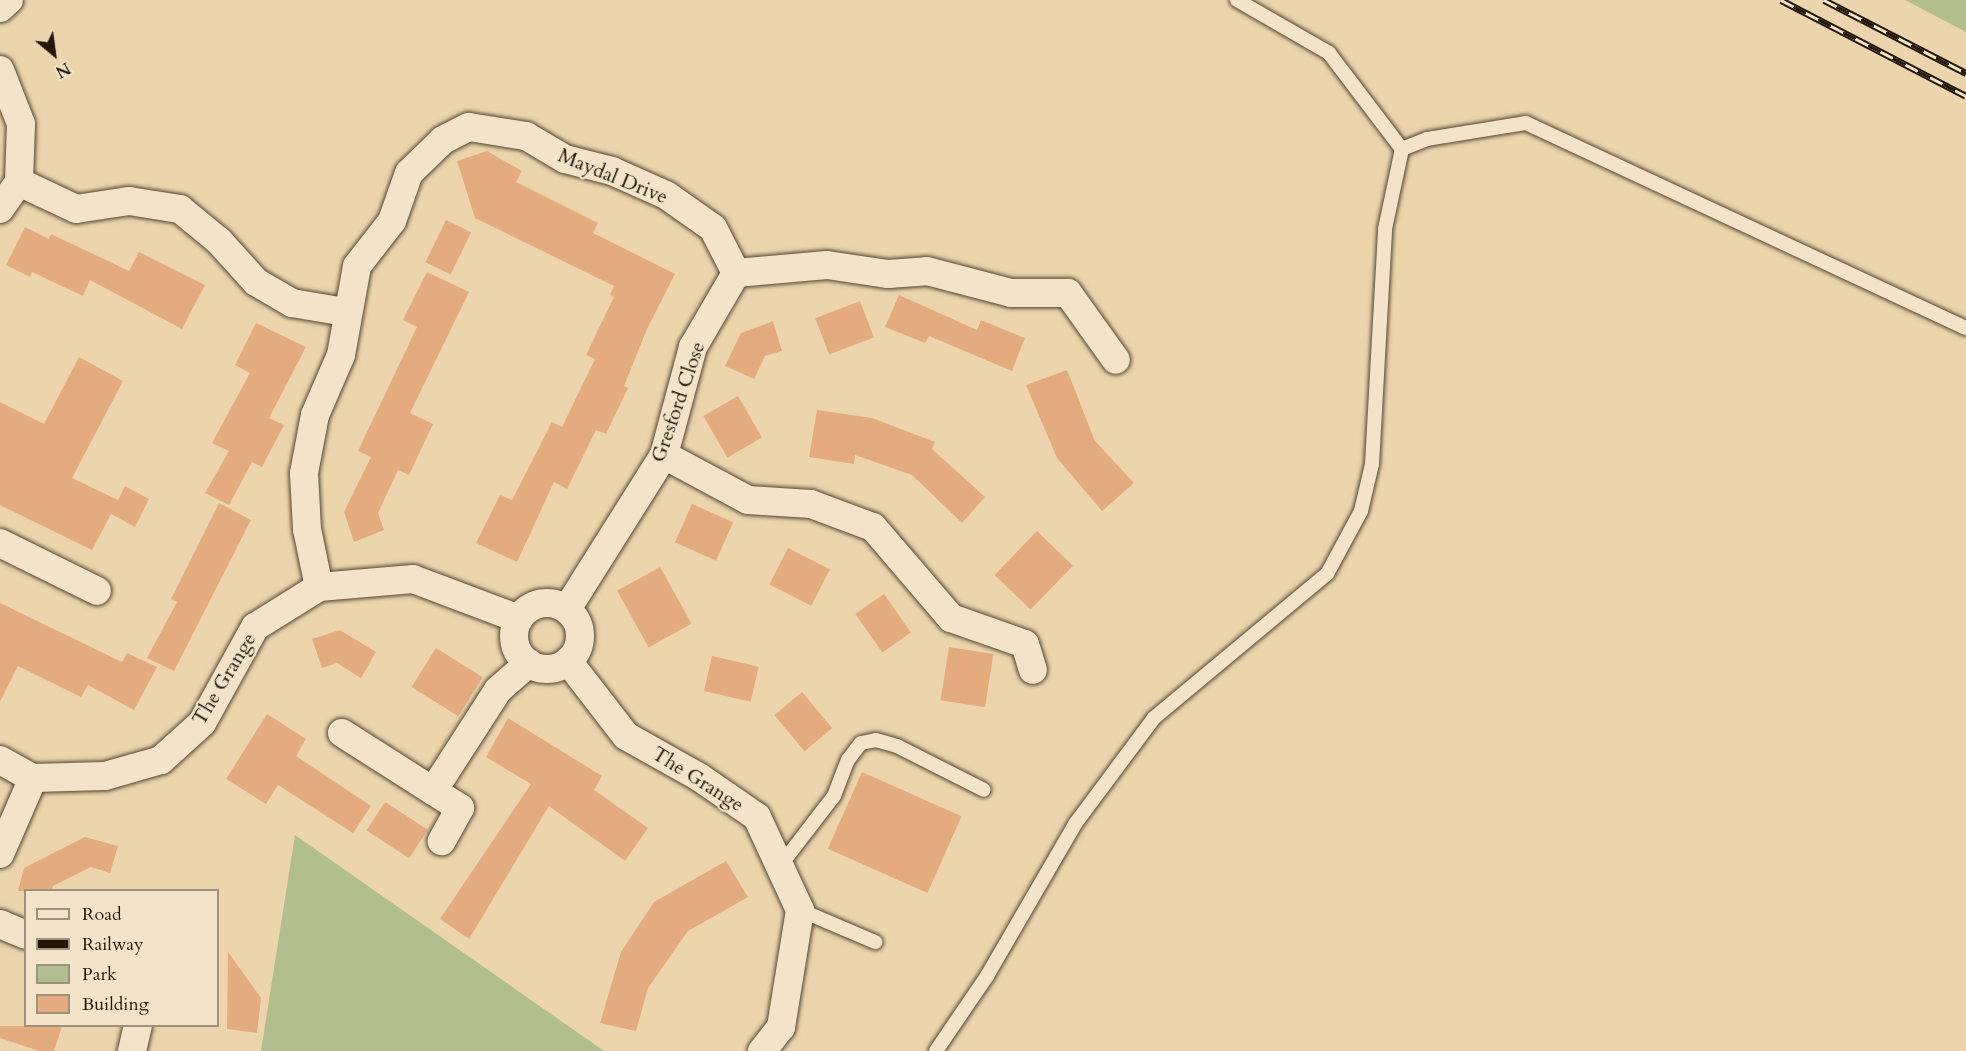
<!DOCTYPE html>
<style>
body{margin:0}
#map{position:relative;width:1966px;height:1051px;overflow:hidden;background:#ecd5ac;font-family:Cardo,serif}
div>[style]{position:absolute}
.green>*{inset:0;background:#b1be8e}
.building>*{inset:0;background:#e4ab7f;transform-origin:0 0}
.roads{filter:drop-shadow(0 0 2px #544632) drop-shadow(0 0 2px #544632)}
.lane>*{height:14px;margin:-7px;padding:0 7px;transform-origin:7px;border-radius:7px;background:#f3e4c9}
.street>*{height:28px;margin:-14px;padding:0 14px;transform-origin:14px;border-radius:14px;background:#f3e4c9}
.street>.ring{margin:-14px;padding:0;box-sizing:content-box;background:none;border:28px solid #f3e4c9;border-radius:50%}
.rail>*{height:7px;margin-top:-3.5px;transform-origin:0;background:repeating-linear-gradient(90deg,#f3e4c9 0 14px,#211609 0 28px);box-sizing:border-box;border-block:2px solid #211609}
span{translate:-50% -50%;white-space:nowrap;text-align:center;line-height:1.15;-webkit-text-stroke:4.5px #f3e4c9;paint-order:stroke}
.street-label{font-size:20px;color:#211609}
.legend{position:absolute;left:24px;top:889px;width:195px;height:138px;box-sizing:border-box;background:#f3e4c9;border:2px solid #9f927c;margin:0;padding:8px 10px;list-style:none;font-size:18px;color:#211609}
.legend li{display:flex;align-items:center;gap:12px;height:30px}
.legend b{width:30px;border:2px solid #9f927c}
.north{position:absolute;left:24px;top:24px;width:60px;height:60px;-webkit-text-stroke:4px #f3e4c9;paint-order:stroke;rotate:151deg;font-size:16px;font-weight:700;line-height:24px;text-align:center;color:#211609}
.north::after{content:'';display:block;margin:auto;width:21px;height:27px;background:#211609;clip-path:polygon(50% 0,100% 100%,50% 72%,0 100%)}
</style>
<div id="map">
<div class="green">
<div style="clip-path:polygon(1905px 0,1966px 0,1966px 32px)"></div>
<div style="clip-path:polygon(295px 835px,604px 1051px,261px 1051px)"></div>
</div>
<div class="building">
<div style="clip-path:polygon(487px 151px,522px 171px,516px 182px,598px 223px,593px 233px,675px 274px,647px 329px,624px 386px,628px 388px,606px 434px,596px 430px,567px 489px,554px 482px,517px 562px,476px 543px,500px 495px,512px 500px,552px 422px,562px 427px,595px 359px,586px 355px,614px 297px,610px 295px,614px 286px,475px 218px,457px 161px)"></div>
<div style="left:446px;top:220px;width:28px;height:47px;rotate:26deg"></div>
<div style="clip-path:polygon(25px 227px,49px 239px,51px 234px,129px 271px,139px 252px,205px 285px,182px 329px,90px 280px,83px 296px,32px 272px,30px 277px,6px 265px)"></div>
<div style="clip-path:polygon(427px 272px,469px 292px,410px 413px,433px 424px,409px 475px,398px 470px,378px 513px,384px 530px,354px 542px,344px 512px,371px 457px,358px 451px,417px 327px,403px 320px)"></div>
<div style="clip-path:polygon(899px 295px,977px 330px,981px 320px,1025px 338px,1012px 371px,929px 336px,925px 343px,885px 327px)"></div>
<div style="left:860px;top:301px;width:39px;height:48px;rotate:69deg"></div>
<div style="clip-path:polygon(773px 321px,782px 351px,765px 356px,754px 379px,725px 366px,741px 333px)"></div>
<div style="clip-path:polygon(256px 323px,306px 347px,269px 418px,284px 425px,262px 467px,252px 462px,229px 505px,205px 493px,229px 451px,212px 443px,250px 373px,235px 365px)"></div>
<div style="clip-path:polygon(79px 357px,123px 381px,72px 478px,118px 500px,125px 486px,149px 499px,135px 527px,111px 514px,92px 550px,0 505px,0 402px,44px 424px)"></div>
<div style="clip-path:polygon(1067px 370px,1095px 441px,1134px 483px,1102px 511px,1057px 458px,1026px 385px)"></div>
<div style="left:738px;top:396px;width:48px;height:40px;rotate:60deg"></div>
<div style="clip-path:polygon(817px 410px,872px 418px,935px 442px,932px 449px,985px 497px,962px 523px,912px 475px,855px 455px,854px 464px,809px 457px)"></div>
<div style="clip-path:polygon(219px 503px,251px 520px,174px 671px,147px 658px,177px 602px,171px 599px)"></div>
<div style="left:692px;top:504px;width:45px;height:42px;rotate:24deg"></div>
<div style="left:1037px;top:531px;width:50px;height:61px;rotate:44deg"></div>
<div style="left:788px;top:548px;width:47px;height:41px;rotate:27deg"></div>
<div style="left:660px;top:567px;width:65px;height:49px;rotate:61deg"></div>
<div style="left:884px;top:594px;width:47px;height:35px;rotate:55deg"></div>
<div style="clip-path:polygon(0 603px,122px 662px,127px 653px,157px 667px,134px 710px,88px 685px,81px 697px,18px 666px,0 702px)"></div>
<div style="clip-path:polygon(340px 630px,376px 652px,361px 678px,337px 663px,322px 668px,312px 639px)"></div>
<div style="left:949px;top:647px;width:45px;height:54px;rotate:9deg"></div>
<div style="left:436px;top:648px;width:55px;height:46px;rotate:32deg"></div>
<div style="left:712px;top:656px;width:48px;height:36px;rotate:13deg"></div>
<div style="left:802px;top:692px;width:47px;height:36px;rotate:50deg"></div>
<div style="clip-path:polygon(267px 714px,306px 739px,296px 756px,371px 806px,353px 833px,278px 785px,266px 804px,226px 779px)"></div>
<div style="clip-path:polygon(508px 718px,602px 776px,594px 790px,648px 828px,625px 861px,549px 806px,469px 939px,440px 919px,531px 784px,486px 757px)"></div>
<div style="left:862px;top:772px;width:109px;height:84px;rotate:24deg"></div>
<div style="left:385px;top:802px;width:51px;height:34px;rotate:33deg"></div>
<div style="clip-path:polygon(85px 837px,118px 846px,110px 873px,91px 867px,53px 886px,52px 891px,18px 891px,24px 868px)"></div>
<div style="clip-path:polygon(726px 861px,748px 897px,688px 931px,648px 988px,636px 1031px,600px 1023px,621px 952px,654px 902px)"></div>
<div style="clip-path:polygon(228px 952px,261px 998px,257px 1033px,227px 1029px)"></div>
<div style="clip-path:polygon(0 1026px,62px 1026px,54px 1051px,39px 1051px,0 1038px)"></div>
</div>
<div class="roads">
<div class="lane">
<div style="left:1237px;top:0;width:106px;rotate:29.9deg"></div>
<div style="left:1329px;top:53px;width:121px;rotate:52.8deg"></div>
<div style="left:780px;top:866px;width:88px;rotate:-52.4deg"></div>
<div style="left:834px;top:796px;width:39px;rotate:-69deg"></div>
<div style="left:848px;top:760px;width:21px;rotate:-53deg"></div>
<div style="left:861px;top:743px;width:15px;rotate:-11deg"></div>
<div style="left:876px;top:740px;width:22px;rotate:16deg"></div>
<div style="left:897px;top:746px;width:97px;rotate:26.8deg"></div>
<div style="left:800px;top:910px;width:82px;rotate:23.1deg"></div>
<div style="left:936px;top:1051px;width:91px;rotate:-55.8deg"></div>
<div style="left:987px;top:976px;width:176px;rotate:-59.9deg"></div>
<div style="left:1075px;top:824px;width:132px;rotate:-53.3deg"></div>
<div style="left:1154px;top:718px;width:225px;rotate:-39.8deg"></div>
<div style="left:1327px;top:574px;width:72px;rotate:-61.6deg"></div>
<div style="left:1361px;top:511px;width:48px;rotate:-76.8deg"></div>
<div style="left:1372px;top:464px;width:235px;rotate:-86.8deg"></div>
<div style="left:1385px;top:229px;width:82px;rotate:-78deg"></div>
<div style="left:1402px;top:149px;width:27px;rotate:-22deg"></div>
<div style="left:1427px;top:139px;width:100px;rotate:-9.2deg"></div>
<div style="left:1526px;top:123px;width:485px;rotate:25deg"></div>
</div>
<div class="street">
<div style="left:0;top:8px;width:12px;rotate:-42deg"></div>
<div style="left:0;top:70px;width:58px;rotate:68.7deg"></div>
<div style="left:21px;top:124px;width:58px;rotate:92deg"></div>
<div style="left:19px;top:182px;width:63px;rotate:25.3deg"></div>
<div style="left:76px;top:209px;width:54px;rotate:-8.6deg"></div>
<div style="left:129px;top:201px;width:52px;rotate:8.9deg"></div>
<div style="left:180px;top:209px;width:50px;rotate:39.4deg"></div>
<div style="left:219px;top:241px;width:55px;rotate:47.9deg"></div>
<div style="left:256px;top:282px;width:42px;rotate:30.3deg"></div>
<div style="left:292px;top:303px;width:54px;rotate:9.6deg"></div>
<div style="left:0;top:209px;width:33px;rotate:-55deg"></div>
<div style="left:664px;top:455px;width:95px;rotate:28.2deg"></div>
<div style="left:748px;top:500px;width:63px;rotate:3.6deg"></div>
<div style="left:811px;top:504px;width:66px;rotate:20.4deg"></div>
<div style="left:873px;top:527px;width:120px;rotate:49.4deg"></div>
<div style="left:951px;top:618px;width:78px;rotate:19.4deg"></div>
<div style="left:1025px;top:644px;width:27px;rotate:73deg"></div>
<div style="left:0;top:543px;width:108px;rotate:26.3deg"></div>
<div style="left:319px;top:587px;width:59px;rotate:-101.7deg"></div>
<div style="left:307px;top:529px;width:56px;rotate:-93.1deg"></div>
<div style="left:304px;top:473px;width:59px;rotate:-79.3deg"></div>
<div style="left:315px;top:415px;width:65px;rotate:-66.6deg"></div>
<div style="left:341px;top:355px;width:90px;rotate:-79.8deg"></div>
<div style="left:357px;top:266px;width:57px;rotate:-52.1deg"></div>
<div style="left:392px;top:221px;width:51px;rotate:-70.5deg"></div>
<div style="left:409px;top:173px;width:47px;rotate:-44.1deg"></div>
<div style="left:443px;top:140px;width:29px;rotate:-27deg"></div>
<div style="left:469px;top:127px;width:58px;rotate:9deg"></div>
<div style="left:526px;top:136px;width:45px;rotate:30.5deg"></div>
<div style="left:565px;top:159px;width:49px;rotate:14.3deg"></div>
<div style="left:612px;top:171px;width:59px;rotate:24deg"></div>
<div style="left:666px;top:195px;width:57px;rotate:35.1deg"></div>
<div style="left:713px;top:228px;width:51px;rotate:62.9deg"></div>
<div class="ring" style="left:514px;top:603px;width:38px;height:38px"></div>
<div style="left:567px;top:609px;width:182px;rotate:-57.8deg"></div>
<div style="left:664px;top:455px;width:112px;rotate:-75deg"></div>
<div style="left:693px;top:347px;width:86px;rotate:-59.8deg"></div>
<div style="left:736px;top:273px;width:91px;rotate:-5deg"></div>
<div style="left:827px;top:265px;width:62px;rotate:8.4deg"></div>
<div style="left:888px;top:274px;width:39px;rotate:-4deg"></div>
<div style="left:927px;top:271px;width:87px;rotate:14.7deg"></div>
<div style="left:1011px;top:293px;width:57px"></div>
<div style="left:1068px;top:293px;width:82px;rotate:54.4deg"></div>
<div style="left:568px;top:661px;width:95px;rotate:52.3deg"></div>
<div style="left:626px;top:736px;width:84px;rotate:29.3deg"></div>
<div style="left:699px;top:777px;width:70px;rotate:34.6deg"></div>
<div style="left:757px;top:817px;width:102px;rotate:65.2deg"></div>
<div style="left:800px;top:910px;width:119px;rotate:99.2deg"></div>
<div style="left:781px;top:1027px;width:31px;rotate:128deg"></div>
<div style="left:342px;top:733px;width:108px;rotate:32.5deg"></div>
<div style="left:433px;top:791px;width:120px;rotate:-57.2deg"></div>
<div style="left:498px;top:690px;width:41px;rotate:-41.1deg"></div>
<div style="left:0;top:760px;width:38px;rotate:29deg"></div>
<div style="left:33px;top:778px;width:72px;rotate:-1.6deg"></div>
<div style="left:105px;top:776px;width:58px;rotate:-15.9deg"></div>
<div style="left:161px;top:760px;width:55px;rotate:-42.1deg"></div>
<div style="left:202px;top:723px;width:110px;rotate:-61.1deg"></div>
<div style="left:255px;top:627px;width:75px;rotate:-32deg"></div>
<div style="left:319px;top:587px;width:94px;rotate:-4.9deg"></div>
<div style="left:413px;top:579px;width:113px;rotate:20.7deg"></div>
<div style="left:433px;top:791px;width:32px;rotate:32deg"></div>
<div style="left:460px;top:808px;width:38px;rotate:119deg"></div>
<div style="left:0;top:854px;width:83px;rotate:-66.5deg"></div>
<div style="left:0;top:924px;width:28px;rotate:23deg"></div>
<div style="left:132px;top:1051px;width:26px;rotate:-77deg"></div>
</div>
</div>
<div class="rail">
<div style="left:1781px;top:0;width:208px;rotate:27.4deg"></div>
<div style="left:1824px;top:0;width:160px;rotate:27.2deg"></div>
</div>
<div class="street-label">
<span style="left:613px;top:176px;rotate:22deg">Maydal Drive</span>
<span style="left:678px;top:402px;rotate:-71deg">Gresford Close</span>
<span style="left:224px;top:679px;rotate:-59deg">The Grange</span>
<span style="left:698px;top:779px;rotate:32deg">The Grange</span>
</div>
<ul class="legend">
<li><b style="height:8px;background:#f3e4c9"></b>Road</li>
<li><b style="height:8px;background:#211609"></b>Railway</li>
<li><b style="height:16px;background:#b1be8e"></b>Park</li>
<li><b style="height:16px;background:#e4ab7f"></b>Building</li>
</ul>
<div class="north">N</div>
</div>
